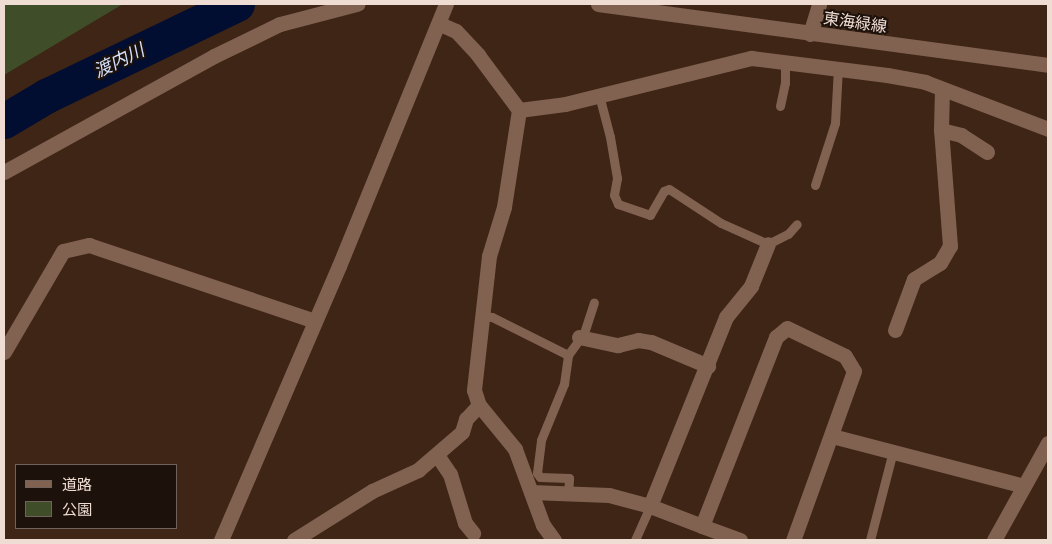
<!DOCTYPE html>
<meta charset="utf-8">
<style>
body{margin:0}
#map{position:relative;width:1052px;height:544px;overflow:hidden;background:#3f2516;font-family:Cabin,"Noto Sans JP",sans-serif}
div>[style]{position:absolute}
.green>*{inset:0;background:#3f4e29}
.river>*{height:35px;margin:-17.5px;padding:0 17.5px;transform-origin:17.5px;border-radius:17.5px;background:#010e31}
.lane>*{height:9px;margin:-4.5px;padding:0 4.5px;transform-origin:4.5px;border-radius:4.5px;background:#816251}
.street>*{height:15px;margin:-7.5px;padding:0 7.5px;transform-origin:7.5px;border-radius:7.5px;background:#816251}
.secondary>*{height:15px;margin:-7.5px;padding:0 7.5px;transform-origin:7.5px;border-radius:7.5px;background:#816251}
span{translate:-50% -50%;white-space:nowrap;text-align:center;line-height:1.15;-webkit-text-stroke:4px #1d110b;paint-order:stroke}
.street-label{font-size:16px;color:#efddd3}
.water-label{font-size:18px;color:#d1e1fd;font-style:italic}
.frame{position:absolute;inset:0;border:5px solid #efddd3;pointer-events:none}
.legend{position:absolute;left:15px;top:464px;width:162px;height:65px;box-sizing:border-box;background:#1d110b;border:1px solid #71635b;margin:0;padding:6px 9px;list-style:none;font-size:15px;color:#efddd3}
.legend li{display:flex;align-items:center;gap:10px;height:25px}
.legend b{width:25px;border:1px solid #71635b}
</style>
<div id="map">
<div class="green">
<div style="clip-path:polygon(4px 4px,123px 4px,4px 75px)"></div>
</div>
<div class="river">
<div style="left:4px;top:121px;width:49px;rotate:-30.8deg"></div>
<div style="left:46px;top:96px;width:212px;rotate:-25.7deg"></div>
</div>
<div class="lane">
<div style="left:599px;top:95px;width:43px;rotate:75.3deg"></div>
<div style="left:610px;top:137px;width:42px;rotate:80.3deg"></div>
<div style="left:617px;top:178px;width:17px;rotate:100deg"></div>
<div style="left:614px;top:195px;width:10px;rotate:66deg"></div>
<div style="left:618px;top:204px;width:34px;rotate:19deg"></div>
<div style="left:650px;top:215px;width:28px;rotate:-60deg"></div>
<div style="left:664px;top:191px;width:5px;rotate:-22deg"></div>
<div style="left:669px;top:189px;width:62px;rotate:33.2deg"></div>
<div style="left:721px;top:223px;width:51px;rotate:24.1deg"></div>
<div style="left:768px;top:244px;width:22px;rotate:-27deg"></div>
<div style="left:788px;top:234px;width:13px;rotate:-48deg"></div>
<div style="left:780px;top:106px;width:24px;rotate:-78deg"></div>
<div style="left:785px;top:83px;width:22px;rotate:-90deg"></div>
<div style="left:815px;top:185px;width:65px;rotate:-72.1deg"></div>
<div style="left:835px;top:123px;width:55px;rotate:-86.9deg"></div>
<div style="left:482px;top:316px;width:10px;rotate:6deg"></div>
<div style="left:492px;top:317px;width:85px;rotate:26.6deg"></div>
<div style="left:568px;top:494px;width:16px;rotate:-86deg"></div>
<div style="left:569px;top:478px;width:29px;rotate:-178deg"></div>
<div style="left:540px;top:477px;width:5px;rotate:-127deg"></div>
<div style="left:537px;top:473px;width:33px;rotate:-83deg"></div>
<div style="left:541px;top:440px;width:61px;rotate:-67.7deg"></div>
<div style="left:564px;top:384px;width:29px;rotate:-82deg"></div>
<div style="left:568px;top:355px;width:27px;rotate:-54deg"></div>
<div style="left:584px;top:333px;width:32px;rotate:-72deg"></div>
<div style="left:635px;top:540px;width:37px;rotate:-66deg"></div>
<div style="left:870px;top:540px;width:92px;rotate:-75.5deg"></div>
</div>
<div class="street">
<div style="left:440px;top:24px;width:17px;rotate:24deg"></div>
<div style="left:456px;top:31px;width:33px;rotate:47deg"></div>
<div style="left:478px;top:55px;width:69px;rotate:53.3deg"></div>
<div style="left:519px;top:110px;width:98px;rotate:98.8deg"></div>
<div style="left:504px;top:207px;width:51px;rotate:107deg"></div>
<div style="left:489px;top:256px;width:135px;rotate:96.4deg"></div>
<div style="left:474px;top:390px;width:16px;rotate:72deg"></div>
<div style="left:479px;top:405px;width:57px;rotate:50.7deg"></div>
<div style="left:515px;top:449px;width:81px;rotate:69.8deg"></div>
<div style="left:543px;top:525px;width:19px;rotate:54deg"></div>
<div style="left:810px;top:34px;width:31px;rotate:-73deg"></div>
<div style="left:519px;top:110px;width:46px;rotate:-7.4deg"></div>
<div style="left:565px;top:104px;width:192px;rotate:-13.9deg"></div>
<div style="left:751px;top:58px;width:137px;rotate:7.1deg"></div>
<div style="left:887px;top:75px;width:39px;rotate:10deg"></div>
<div style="left:925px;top:82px;width:132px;rotate:20.9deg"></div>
<div style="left:941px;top:130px;width:41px;rotate:-88.6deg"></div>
<div style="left:4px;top:172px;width:240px;rotate:-28.9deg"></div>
<div style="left:214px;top:56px;width:73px;rotate:-25.9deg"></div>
<div style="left:280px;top:24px;width:80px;rotate:-14.6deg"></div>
<div style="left:895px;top:330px;width:54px;rotate:-69.6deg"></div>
<div style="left:914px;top:279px;width:31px;rotate:-32deg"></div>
<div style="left:940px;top:263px;width:20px;rotate:-60deg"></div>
<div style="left:950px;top:246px;width:116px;rotate:-94.4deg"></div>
<div style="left:941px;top:130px;width:21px;rotate:14deg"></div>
<div style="left:961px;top:135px;width:31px;rotate:33deg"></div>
<div style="left:579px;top:337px;width:40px;rotate:12deg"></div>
<div style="left:618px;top:345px;width:21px;rotate:-14deg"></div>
<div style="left:638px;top:340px;width:13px;rotate:9deg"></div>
<div style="left:651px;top:342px;width:62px;rotate:22.8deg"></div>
<div style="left:4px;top:352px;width:117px;rotate:-59.7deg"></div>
<div style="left:63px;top:251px;width:27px;rotate:-13deg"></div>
<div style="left:89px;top:245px;width:238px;rotate:18.6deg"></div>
<div style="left:832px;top:436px;width:198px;rotate:14.6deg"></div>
<div style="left:437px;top:455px;width:23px;rotate:56deg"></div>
<div style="left:450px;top:474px;width:51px;rotate:73deg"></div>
<div style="left:465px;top:523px;width:13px;rotate:51deg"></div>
<div style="left:531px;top:492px;width:78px;rotate:2.2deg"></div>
<div style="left:609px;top:495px;width:42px;rotate:15deg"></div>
<div style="left:650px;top:506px;width:204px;rotate:-68.1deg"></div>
<div style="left:726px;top:317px;width:40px;rotate:-51deg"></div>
<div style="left:751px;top:286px;width:45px;rotate:-68deg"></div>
<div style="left:650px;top:506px;width:56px;rotate:21deg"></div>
<div style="left:294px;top:540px;width:92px;rotate:-32.1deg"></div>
<div style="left:372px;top:491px;width:51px;rotate:-24.5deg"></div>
<div style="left:418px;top:470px;width:58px;rotate:-40.8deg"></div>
<div style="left:462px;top:432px;width:14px;rotate:-73deg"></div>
<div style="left:466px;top:419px;width:19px;rotate:-47deg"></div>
<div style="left:740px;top:540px;width:40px;rotate:-159.8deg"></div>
<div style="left:702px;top:526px;width:203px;rotate:-68.6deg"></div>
<div style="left:776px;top:337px;width:14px;rotate:-39deg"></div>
<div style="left:787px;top:328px;width:64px;rotate:25.8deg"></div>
<div style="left:845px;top:356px;width:17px;rotate:59deg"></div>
<div style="left:854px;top:371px;width:180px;rotate:109.8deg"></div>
<div style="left:994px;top:540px;width:111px;rotate:-60.9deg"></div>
</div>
<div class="secondary">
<div style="left:598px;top:4px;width:454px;rotate:7.7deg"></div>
<div style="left:221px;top:540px;width:298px;rotate:-66.7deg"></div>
<div style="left:339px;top:266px;width:283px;rotate:-67.8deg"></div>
</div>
<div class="street-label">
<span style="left:855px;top:23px;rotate:8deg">東海緑線</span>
</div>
<div class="water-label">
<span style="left:119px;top:61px;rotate:-26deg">渡内川</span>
</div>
<div class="frame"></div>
<ul class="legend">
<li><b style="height:6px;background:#816251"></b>道路</li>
<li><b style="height:14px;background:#3f4e29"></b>公園</li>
</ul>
</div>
